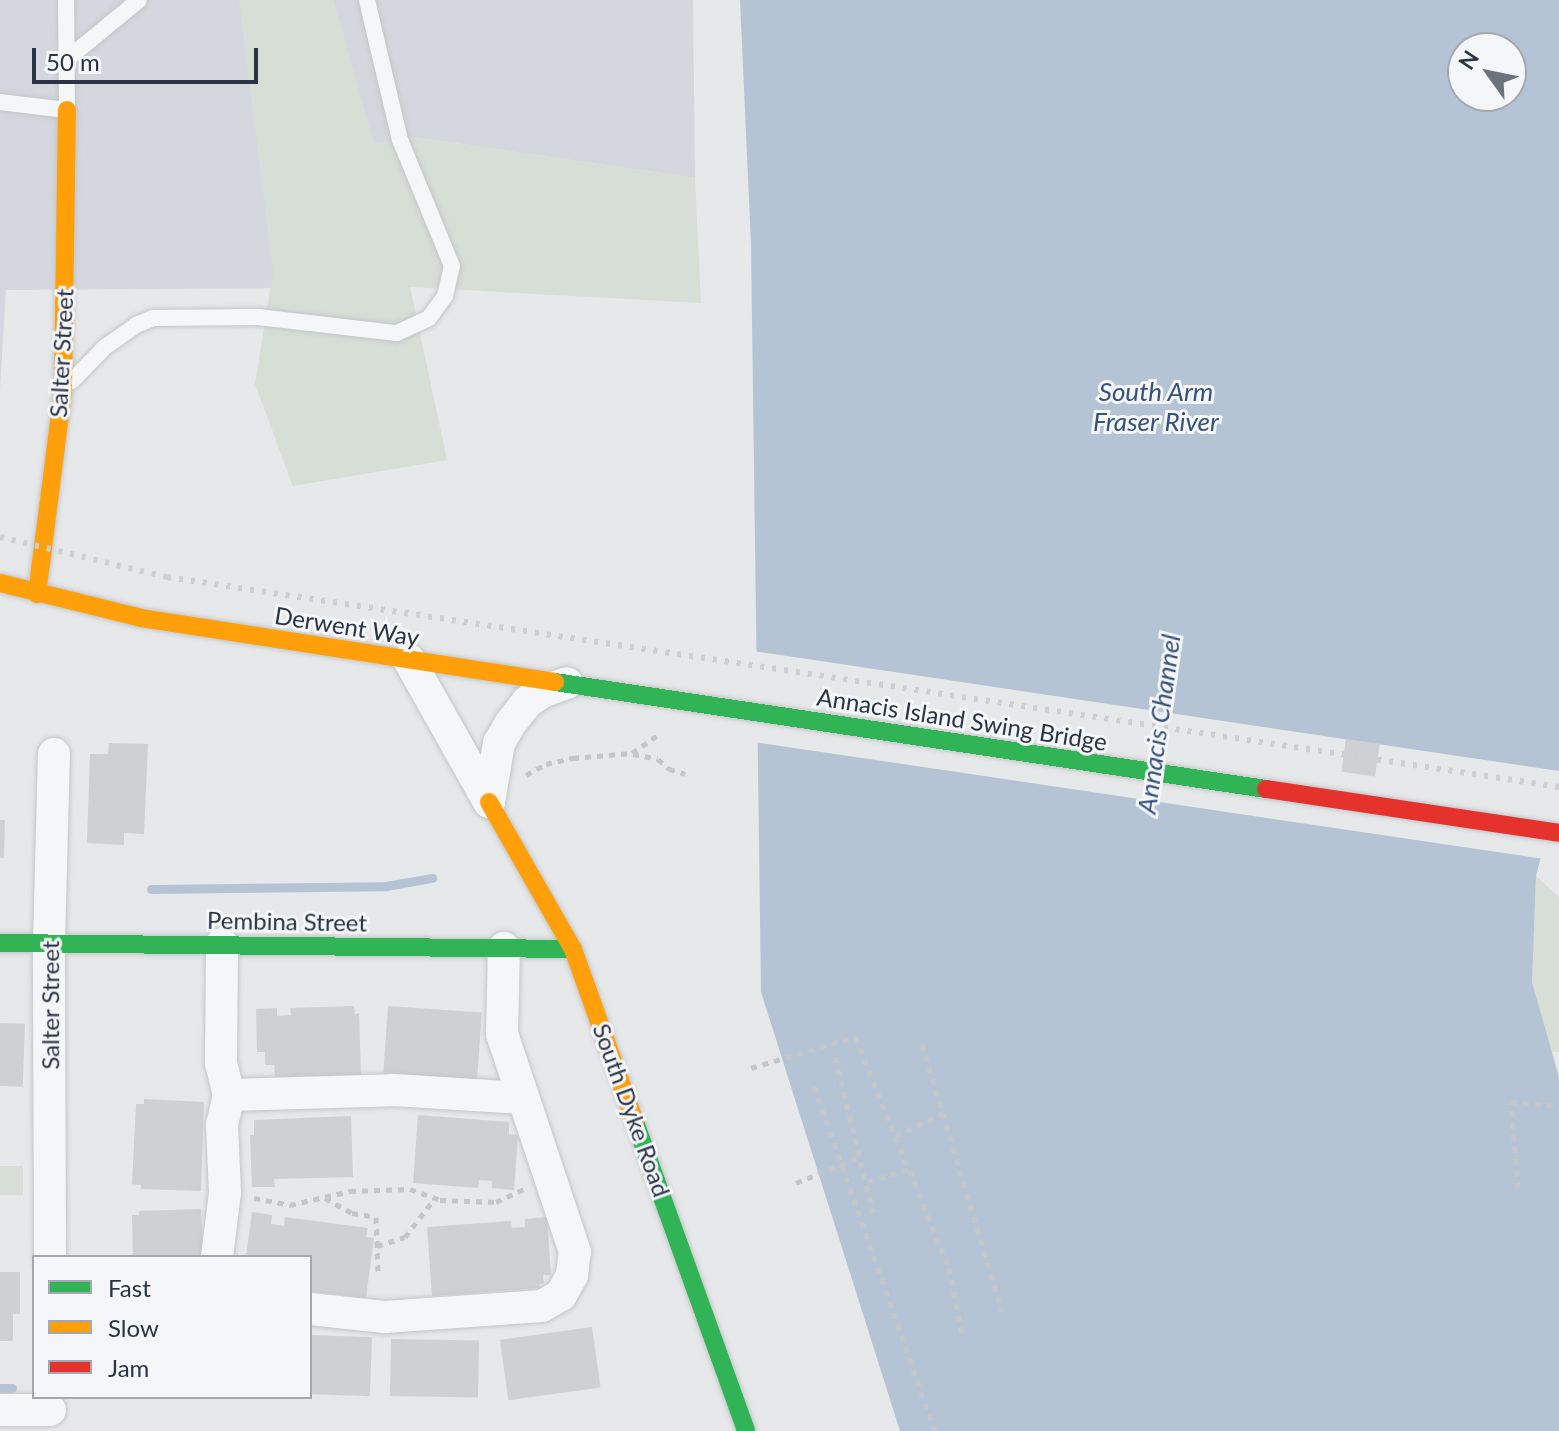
<!DOCTYPE html>
<style>
body{margin:0}
#map{position:relative;width:1559px;height:1431px;overflow:hidden;background:#e6e8ea;font-family:Lato,sans-serif}
div>[style]{position:absolute}
.built>*{inset:0;background:#d4d7dd}
.green>*{inset:0;background:#d6ded6;transform-origin:0 0}
.water>*{inset:0;background:#b4c4d5}
.pier>*{inset:0;background:#e6e8ea}
.stream>*{height:9px;margin:-4.5px;padding:0 4.5px;transform-origin:4.5px;border-radius:4.5px;background:#b4c4d5}
.building>*{inset:0;background:#ced0d3;transform-origin:0 0}
.path>*{height:5px;margin-top:-2.5px;transform-origin:0;background:repeating-linear-gradient(90deg,#c5c6ca 0 6px,transparent 0 12px)}
.roads{filter:drop-shadow(0 0 2px #c4c6c8) drop-shadow(0 0 2px #c4c6c8)}
.lane>*{height:16px;margin:-8px;padding:0 8px;transform-origin:8px;border-radius:8px;background:#f5f6f7}
.street>*{height:32px;margin:-16px;padding:0 16px;transform-origin:16px;border-radius:16px;background:#f5f6f7}
.fast>*{height:18px;margin:-9px;padding:0 9px;transform-origin:9px;border-radius:9px;background:#30b455}
.slow>*{height:18px;margin:-9px;padding:0 9px;transform-origin:9px;border-radius:9px;background:#ff9f0a}
.jam>*{height:18px;margin:-9px;padding:0 9px;transform-origin:9px;border-radius:9px;background:#e5322d}
.rail>*{height:6px;margin-top:-3px;transform-origin:0;background:repeating-linear-gradient(90deg,#cecfd2 0 4px,transparent 0 12px)}
span{translate:-50% -50%;white-space:nowrap;text-align:center;line-height:1.15;-webkit-text-stroke:6px #f4f6f9;paint-order:stroke}
.street-label{font-size:24px;color:#2b3445}
.water-label{font-size:26px;color:#34527a;font-style:italic}
.legend{position:absolute;left:32px;top:1255px;width:280px;height:144px;box-sizing:border-box;background:#f4f6f9;border:2px solid #a4a8b1;margin:0;padding:10px 14px;list-style:none;font-size:24px;color:#2b3445}
.legend li{display:flex;align-items:center;gap:16px;height:40px}
.legend b{width:40px;border:2px solid #a4a8b1}
.north{position:absolute;left:1447px;top:32px;width:80px;height:80px;box-sizing:border-box;background:#f4f6f9;border:2px solid #a4a8b1;border-radius:50%;rotate:303deg;font-size:22px;font-weight:700;line-height:32px;text-align:center;color:#2b3445}
.north::after{content:'';display:block;margin:auto;width:28px;height:36px;background:#6c737f;clip-path:polygon(50% 0,100% 100%,50% 72%,0 100%)}
.scale{position:absolute;left:32px;top:48px;width:226px;height:36px;box-sizing:border-box;border:4px solid #2b3445;border-top:0;padding-left:10px;font-size:24px;line-height:28px;white-space:nowrap;color:#2b3445;-webkit-text-stroke:6px #f4f6f9;paint-order:stroke}
</style>
<div id="map">
<div class="built">
<div style="clip-path:polygon(0 0,693px 0,695px 178px,413px 137px,410px 287px,6px 290px,0 389px)"></div>
</div>
<div class="green">
<div style="clip-path:polygon(239px 0,334px 0,374px 143px,413px 137px,695px 178px,701px 303px,410px 287px,447px 460px,293px 486px,255px 384px,273px 272px)"></div>
<div style="clip-path:polygon(1536px 876px,1559px 897px,1559px 1052px,1550px 1052px,1532px 982px)"></div>
<div style="left:0;top:1166px;width:23px;height:29px"></div>
</div>
<div class="water">
<div style="clip-path:polygon(evenodd,740px 0,1559px 0,1559px 788px,1536px 876px,1532px 982px,1559px 1077px,1559px 1431px,900px 1431px,761px 992px,751px 244px,740px 0,1463px 48px,1511px 48px,1511px 96px,1463px 96px,1463px 48px)"></div>
</div>
<div class="pier">
<div style="clip-path:polygon(753px 651px,1559px 771px,1559px 804px,1544px 859px,754px 742px)"></div>
</div>
<div class="stream">
<div style="left:151px;top:889px;width:235px;rotate:-0.7deg"></div>
<div style="left:386px;top:886px;width:47px;rotate:-9.9deg"></div>
<div style="left:0;top:1388px;width:12px"></div>
</div>
<div class="building">
<div style="left:1346px;top:739px;width:34px;height:33px;rotate:8deg"></div>
<div style="clip-path:polygon(109px 743px,148px 744px,144px 834px,124px 833px,124px 845px,87px 843px,90px 754px,108px 754px)"></div>
<div style="clip-path:polygon(0 820px,5px 820px,4px 858px,0 858px)"></div>
<div style="clip-path:polygon(354px 1006px,355px 1014px,359px 1013px,361px 1075px,275px 1077px,274px 1065px,265px 1065px,265px 1052px,257px 1052px,256px 1009px,277px 1008px,277px 1016px,291px 1015px,290px 1008px)"></div>
<div style="left:388px;top:1006px;width:94px;height:67px;rotate:4deg"></div>
<div style="left:0;top:1023px;width:25px;height:63px;rotate:2deg"></div>
<div style="clip-path:polygon(144px 1099px,204px 1102px,201px 1191px,141px 1189px,141px 1185px,132px 1184px,136px 1104px,144px 1104px)"></div>
<div style="clip-path:polygon(418px 1115px,509px 1122px,509px 1134px,518px 1135px,514px 1190px,492px 1188px,492px 1181px,479px 1180px,478px 1188px,413px 1183px)"></div>
<div style="clip-path:polygon(351px 1116px,353px 1177px,274px 1179px,275px 1187px,252px 1187px,250px 1135px,254px 1135px,254px 1120px)"></div>
<div style="clip-path:polygon(201px 1209px,203px 1257px,133px 1257px,132px 1215px,139px 1215px,139px 1211px)"></div>
<div style="clip-path:polygon(252px 1212px,272px 1215px,271px 1224px,284px 1226px,285px 1217px,368px 1228px,366px 1237px,374px 1238px,366px 1298px,310px 1291px,310px 1257px,246px 1257px)"></div>
<div style="clip-path:polygon(547px 1217px,551px 1275px,543px 1275px,544px 1283px,539px 1284px,540px 1288px,432px 1296px,427px 1227px,511px 1221px,512px 1228px,525px 1227px,525px 1219px)"></div>
<div style="clip-path:polygon(0 1272px,20px 1272px,20px 1314px,13px 1314px,13px 1341px,0 1341px)"></div>
<div style="left:592px;top:1327px;width:61px;height:93px;rotate:82deg"></div>
<div style="left:310px;top:1335px;width:62px;height:59px;rotate:2deg"></div>
<div style="left:391px;top:1339px;width:88px;height:57px;rotate:1deg"></div>
</div>
<div class="path">
<div style="left:633px;top:754px;width:25px;rotate:11deg"></div>
<div style="left:658px;top:759px;width:15px;rotate:42deg"></div>
<div style="left:669px;top:769px;width:17px;rotate:17deg"></div>
<div style="left:526px;top:775px;width:23px;rotate:-29deg"></div>
<div style="left:546px;top:764px;width:28px;rotate:-13deg"></div>
<div style="left:573px;top:758px;width:59px;rotate:-4.8deg"></div>
<div style="left:632px;top:753px;width:35px;rotate:-35deg"></div>
<div style="left:922px;top:1044px;width:279px;rotate:73.3deg"></div>
<div style="left:835px;top:1057px;width:160px;rotate:76.2deg"></div>
<div style="left:751px;top:1068px;width:109px;rotate:-16.6deg"></div>
<div style="left:855px;top:1037px;width:249px;rotate:67.9deg"></div>
<div style="left:949px;top:1268px;width:67px;rotate:78.9deg"></div>
<div style="left:814px;top:1086px;width:366px;rotate:70.7deg"></div>
<div style="left:895px;top:1136px;width:54px;rotate:-25.1deg"></div>
<div style="left:868px;top:1182px;width:43px;rotate:-17.6deg"></div>
<div style="left:796px;top:1183px;width:68px;rotate:-22.4deg"></div>
<div style="left:1518px;top:1188px;width:86px;rotate:-94.7deg"></div>
<div style="left:1511px;top:1102px;width:48px;rotate:4.8deg"></div>
<div style="left:254px;top:1198px;width:37px;rotate:11deg"></div>
<div style="left:290px;top:1205px;width:62px;rotate:-13.1deg"></div>
<div style="left:350px;top:1191px;width:60px;rotate:-1.9deg"></div>
<div style="left:410px;top:1189px;width:32px;rotate:20deg"></div>
<div style="left:440px;top:1200px;width:56px;rotate:2deg"></div>
<div style="left:496px;top:1202px;width:31px;rotate:-25deg"></div>
<div style="left:325px;top:1198px;width:31px;rotate:29deg"></div>
<div style="left:352px;top:1213px;width:24px;rotate:9deg"></div>
<div style="left:376px;top:1217px;width:54px;rotate:87.9deg"></div>
<div style="left:377px;top:1246px;width:29px;rotate:-18deg"></div>
<div style="left:405px;top:1237px;width:49px;rotate:-52.4deg"></div>
</div>
<div class="roads">
<div class="lane">
<div style="left:66px;top:60px;width:94px;rotate:-39.4deg"></div>
<div style="left:0;top:102px;width:67px;rotate:6.8deg"></div>
<div style="left:67px;top:110px;width:110px;rotate:-90.5deg"></div>
<div style="left:72px;top:381px;width:47px;rotate:-45.9deg"></div>
<div style="left:105px;top:347px;width:38px;rotate:-35deg"></div>
<div style="left:136px;top:325px;width:18px;rotate:-22deg"></div>
<div style="left:153px;top:318px;width:105px;rotate:-0.5deg"></div>
<div style="left:258px;top:317px;width:140px;rotate:6.6deg"></div>
<div style="left:397px;top:333px;width:35px;rotate:-25deg"></div>
<div style="left:429px;top:318px;width:27px;rotate:-54deg"></div>
<div style="left:445px;top:296px;width:31px;rotate:-77deg"></div>
<div style="left:452px;top:266px;width:136px;rotate:-112.4deg"></div>
<div style="left:400px;top:140px;width:144px;rotate:-103.3deg"></div>
</div>
<div class="street">
<div style="left:409px;top:660px;width:163px;rotate:60.6deg"></div>
<div style="left:489px;top:802px;width:60px;rotate:-80.4deg"></div>
<div style="left:499px;top:743px;width:22px;rotate:-60deg"></div>
<div style="left:510px;top:724px;width:28px;rotate:-52deg"></div>
<div style="left:527px;top:702px;width:20px;rotate:-33deg"></div>
<div style="left:544px;top:691px;width:24px;rotate:-19deg"></div>
<div style="left:229px;top:1095px;width:164px;rotate:-1.7deg"></div>
<div style="left:393px;top:1090px;width:130px;rotate:3.5deg"></div>
<div style="left:50px;top:1257px;width:314px;rotate:-90.2deg"></div>
<div style="left:49px;top:943px;width:189px;rotate:-88.5deg"></div>
<div style="left:217px;top:1257px;width:64px;rotate:-82.9deg"></div>
<div style="left:225px;top:1193px;width:68px;rotate:-92.5deg"></div>
<div style="left:222px;top:1125px;width:31px;rotate:-77deg"></div>
<div style="left:229px;top:1095px;width:33px;rotate:-104deg"></div>
<div style="left:221px;top:1063px;width:119px;rotate:-89.5deg"></div>
<div style="left:310px;top:1309px;width:75px;rotate:6.1deg"></div>
<div style="left:385px;top:1317px;width:157px;rotate:-4deg"></div>
<div style="left:542px;top:1306px;width:22px;rotate:-30deg"></div>
<div style="left:561px;top:1295px;width:23px;rotate:-61deg"></div>
<div style="left:572px;top:1275px;width:23px;rotate:-83deg"></div>
<div style="left:575px;top:1252px;width:230px;rotate:-108.5deg"></div>
<div style="left:502px;top:1034px;width:86px;rotate:-88.7deg"></div>
<div style="left:0;top:1410px;width:50px"></div>
</div>
<div class="fast">
<div style="left:555px;top:682px;width:719px;rotate:8.56deg"></div>
<div style="left:0;top:943px;width:573px;rotate:0.6deg"></div>
<div style="left:635px;top:1122px;width:328px;rotate:70.2deg"></div>
</div>
<div class="slow">
<div style="left:0;top:583px;width:145px;rotate:13.9deg"></div>
<div style="left:141px;top:618px;width:419px;rotate:8.8deg"></div>
<div style="left:37px;top:594px;width:205px;rotate:-82.7deg"></div>
<div style="left:63px;top:391px;width:281px;rotate:-89.2deg"></div>
<div style="left:489px;top:802px;width:169px;rotate:60.3deg"></div>
<div style="left:573px;top:949px;width:184px;rotate:70.3deg"></div>
</div>
<div class="jam">
<div style="left:1266px;top:789px;width:296px;rotate:8.5deg"></div>
</div>
</div>
<div class="rail">
<div style="left:0;top:537px;width:172px;rotate:13.5deg"></div>
<div style="left:167px;top:577px;width:1408px;rotate:8.58deg"></div>
</div>
<div class="street-label">
<span style="left:61px;top:353px;rotate:-87deg">Salter Street</span>
<span style="left:347px;top:626px;rotate:9deg">Derwent Way</span>
<span style="left:962px;top:719px;rotate:9deg">Annacis Island Swing Bridge</span>
<span style="left:287px;top:921px;rotate:1deg">Pembina Street</span>
<span style="left:50px;top:1005px;rotate:-90deg">Salter Street</span>
<span style="left:632px;top:1110px;rotate:70deg">South Dyke Road</span>
</div>
<div class="water-label">
<span style="left:1156px;top:407px">South Arm<br>Fraser River</span>
<span style="left:1159px;top:724px;rotate:-82deg">Annacis Channel</span>
</div>
<ul class="legend">
<li><b style="height:10px;background:#30b455"></b>Fast</li>
<li><b style="height:10px;background:#ff9f0a"></b>Slow</li>
<li><b style="height:10px;background:#e5322d"></b>Jam</li>
</ul>
<div class="north">N</div>
<div class="scale">50 m</div>
</div>
